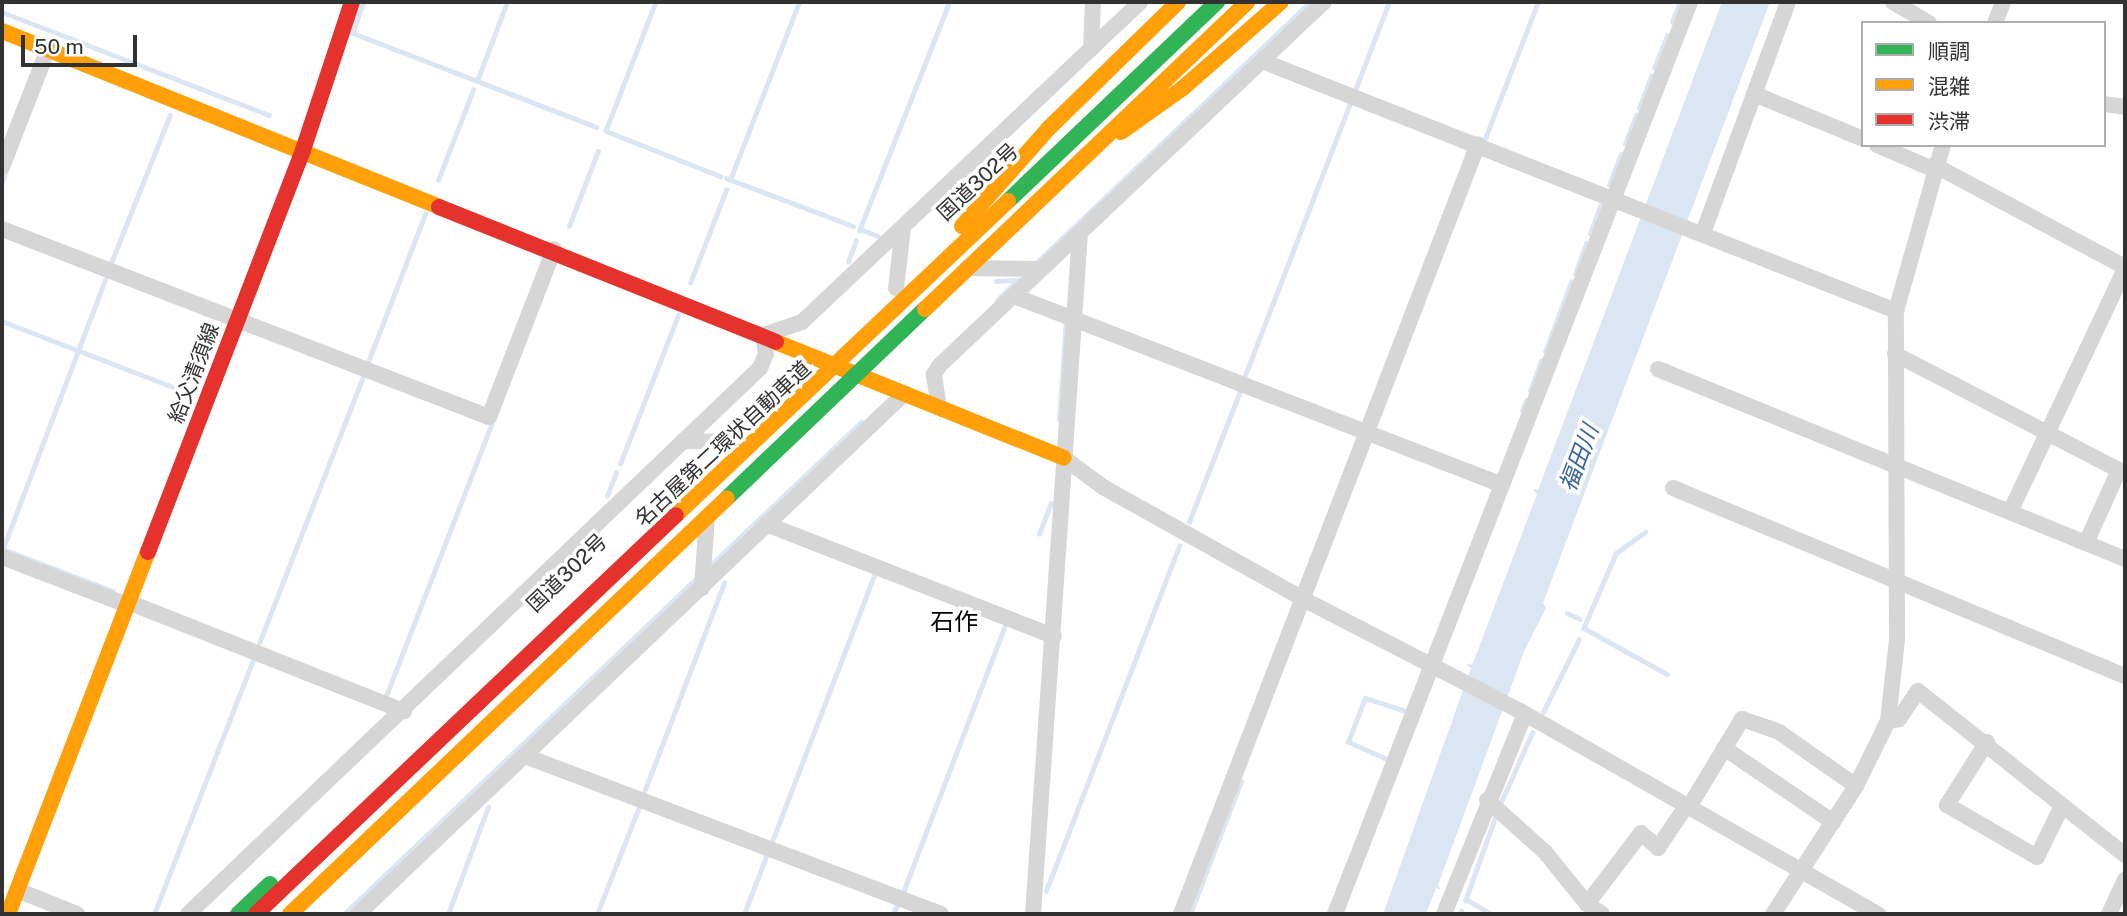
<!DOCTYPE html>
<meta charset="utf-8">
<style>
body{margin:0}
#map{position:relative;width:2127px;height:916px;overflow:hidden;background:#fff;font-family:"Public Sans","Noto Sans JP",sans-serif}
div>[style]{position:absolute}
.water>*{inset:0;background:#dbe6f4}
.stream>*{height:4.5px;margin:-2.25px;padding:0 2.25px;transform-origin:2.25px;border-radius:2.25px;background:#dbe6f4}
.street>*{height:16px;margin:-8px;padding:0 8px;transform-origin:8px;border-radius:8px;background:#d6d6d6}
.fast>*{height:16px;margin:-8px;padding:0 8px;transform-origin:8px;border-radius:8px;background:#30b455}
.slow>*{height:16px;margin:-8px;padding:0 8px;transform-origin:8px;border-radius:8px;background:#ff9f0a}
.jam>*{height:16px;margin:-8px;padding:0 8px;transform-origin:8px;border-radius:8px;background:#e5322d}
.fast-bridge>*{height:16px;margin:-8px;padding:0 8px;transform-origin:8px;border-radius:8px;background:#30b455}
.slow-bridge>*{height:16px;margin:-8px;padding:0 8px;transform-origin:8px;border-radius:8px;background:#ff9f0a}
.jam-bridge>*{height:16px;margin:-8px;padding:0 8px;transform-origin:8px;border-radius:8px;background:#e5322d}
span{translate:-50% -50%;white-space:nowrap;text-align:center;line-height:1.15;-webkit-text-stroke:7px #fff;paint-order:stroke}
.street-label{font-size:21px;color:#323232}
.water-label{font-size:23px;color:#39649c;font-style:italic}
.quarter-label{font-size:24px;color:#000}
.frame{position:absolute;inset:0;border:4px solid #323232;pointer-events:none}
.legend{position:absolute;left:1861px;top:21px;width:245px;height:126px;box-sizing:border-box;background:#fff;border:2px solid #adadad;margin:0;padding:9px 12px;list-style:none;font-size:21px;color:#323232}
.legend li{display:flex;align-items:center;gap:14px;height:35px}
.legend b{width:35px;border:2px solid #adadad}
.scale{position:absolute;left:21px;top:35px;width:116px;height:32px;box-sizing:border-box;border:4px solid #323232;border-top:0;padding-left:9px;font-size:21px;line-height:24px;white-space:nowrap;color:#323232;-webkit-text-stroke:5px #fff;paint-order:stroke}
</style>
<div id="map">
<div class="water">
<div style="clip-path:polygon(1722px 2px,1770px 2px,1543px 603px,1546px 608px,1525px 649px,1438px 885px,1441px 890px,1436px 888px,1426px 914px,1383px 914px,1471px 668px,1466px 665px,1473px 663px,1537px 494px,1533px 489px,1538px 490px)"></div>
</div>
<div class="stream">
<div style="left:364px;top:2px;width:33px;rotate:110deg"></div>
<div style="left:353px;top:33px;width:261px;rotate:21.1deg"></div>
<div style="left:656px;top:2px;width:138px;rotate:111.2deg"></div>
<div style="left:606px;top:131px;width:123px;rotate:21.5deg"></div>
<div style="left:2px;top:12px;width:286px;rotate:21.1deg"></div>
<div style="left:1672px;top:22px;width:22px;rotate:-68deg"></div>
<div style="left:1654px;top:68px;width:35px;rotate:-68deg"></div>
<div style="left:477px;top:81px;width:85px;rotate:-69.2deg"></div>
<div style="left:1354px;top:93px;width:97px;rotate:-69deg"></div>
<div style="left:1639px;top:108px;width:34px;rotate:-69deg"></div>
<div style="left:1484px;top:141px;width:149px;rotate:-68.8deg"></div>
<div style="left:1625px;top:144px;width:31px;rotate:-69deg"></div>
<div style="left:726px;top:178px;width:136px;rotate:20.7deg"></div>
<div style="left:438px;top:180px;width:97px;rotate:-68.7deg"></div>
<div style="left:730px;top:180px;width:191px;rotate:-68.8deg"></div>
<div style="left:2px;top:182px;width:14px;rotate:-73deg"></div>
<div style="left:1609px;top:185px;width:33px;rotate:-69deg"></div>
<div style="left:569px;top:226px;width:80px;rotate:-68.9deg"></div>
<div style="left:860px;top:229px;width:19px;rotate:21deg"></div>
<div style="left:859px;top:231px;width:246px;rotate:-68.5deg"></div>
<div style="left:1590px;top:234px;width:32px;rotate:-70deg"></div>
<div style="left:848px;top:262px;width:23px;rotate:-70deg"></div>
<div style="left:111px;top:263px;width:159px;rotate:-68.3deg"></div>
<div style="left:1036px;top:263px;width:378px;rotate:-43.6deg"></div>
<div style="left:1575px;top:274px;width:33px;rotate:-70deg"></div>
<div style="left:996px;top:281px;width:21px;rotate:-3deg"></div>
<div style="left:690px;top:283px;width:100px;rotate:-68.8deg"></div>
<div style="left:997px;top:300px;width:29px;rotate:-44deg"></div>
<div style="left:2px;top:321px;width:192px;rotate:21.1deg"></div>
<div style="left:1545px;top:352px;width:75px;rotate:-69.6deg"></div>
<div style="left:368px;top:362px;width:159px;rotate:-68.9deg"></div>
<div style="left:1244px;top:378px;width:295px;rotate:-68.9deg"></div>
<div style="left:1530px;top:391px;width:32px;rotate:-70deg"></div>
<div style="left:1522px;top:411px;width:11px;rotate:-68deg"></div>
<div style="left:1059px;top:420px;width:99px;rotate:-86deg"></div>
<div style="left:620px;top:464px;width:160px;rotate:-68.7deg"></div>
<div style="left:607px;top:496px;width:25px;rotate:-69deg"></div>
<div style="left:1189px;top:522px;width:141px;rotate:-68.7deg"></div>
<div style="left:1646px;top:532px;width:37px;rotate:144deg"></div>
<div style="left:1616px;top:554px;width:81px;rotate:113.4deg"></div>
<div style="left:1584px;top:628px;width:95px;rotate:29deg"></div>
<div style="left:1039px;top:534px;width:33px;rotate:-69deg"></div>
<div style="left:3px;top:549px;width:118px;rotate:20.9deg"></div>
<div style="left:2px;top:551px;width:296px;rotate:-69.2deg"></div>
<div style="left:712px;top:564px;width:206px;rotate:-43.6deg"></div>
<div style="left:1567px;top:613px;width:14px;rotate:25deg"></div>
<div style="left:258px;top:646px;width:290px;rotate:-68.7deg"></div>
<div style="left:386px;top:696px;width:291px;rotate:-68.8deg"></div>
<div style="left:1543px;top:712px;width:81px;rotate:-63.7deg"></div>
<div style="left:1388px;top:760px;width:44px;rotate:-155.8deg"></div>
<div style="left:1348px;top:742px;width:47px;rotate:-68.9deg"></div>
<div style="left:1365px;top:698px;width:43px;rotate:17.6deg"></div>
<div style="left:643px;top:795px;width:227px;rotate:-69.1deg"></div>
<div style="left:1501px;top:802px;width:76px;rotate:-65.8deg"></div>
<div style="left:771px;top:844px;width:290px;rotate:-69deg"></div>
<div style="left:1046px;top:891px;width:370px;rotate:-68.9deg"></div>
<div style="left:902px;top:895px;width:291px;rotate:-69.1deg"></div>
<div style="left:1466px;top:899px;width:29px;rotate:31deg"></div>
<div style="left:1465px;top:901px;width:91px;rotate:-70.2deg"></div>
<div style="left:154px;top:914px;width:276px;rotate:-68.7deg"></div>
<div style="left:344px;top:914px;width:485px;rotate:-43.6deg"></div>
<div style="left:448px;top:914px;width:114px;rotate:-69.5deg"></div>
<div style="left:597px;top:914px;width:115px;rotate:-68.6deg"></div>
<div style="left:744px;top:914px;width:64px;rotate:-69deg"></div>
<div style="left:893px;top:914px;width:8px;rotate:-67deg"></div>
<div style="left:1190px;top:914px;width:142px;rotate:-69deg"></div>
<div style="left:1460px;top:914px;width:3px;rotate:-72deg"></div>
</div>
<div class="street">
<div style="left:1893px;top:2px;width:42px;rotate:30.3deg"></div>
<div style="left:1995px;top:23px;width:22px;rotate:-69deg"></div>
<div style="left:1091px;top:49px;width:47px;rotate:-87.6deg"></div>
<div style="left:1262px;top:61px;width:682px;rotate:21.52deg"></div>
<div style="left:1754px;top:94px;width:118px;rotate:22.4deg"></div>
<div style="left:2104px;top:104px;width:21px;rotate:8deg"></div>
<div style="left:1877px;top:145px;width:61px;rotate:23.2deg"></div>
<div style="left:1934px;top:165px;width:217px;rotate:28.1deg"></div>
<div style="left:2px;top:167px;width:127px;rotate:-68.7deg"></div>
<div style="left:2px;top:229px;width:522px;rotate:21.11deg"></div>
<div style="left:489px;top:417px;width:180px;rotate:-68.8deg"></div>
<div style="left:1703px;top:233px;width:246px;rotate:-69.8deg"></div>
<div style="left:967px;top:268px;width:74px;rotate:0.8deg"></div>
<div style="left:896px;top:288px;width:60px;rotate:-83.3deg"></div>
<div style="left:1014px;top:296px;width:521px;rotate:21.15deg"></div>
<div style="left:1895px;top:354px;width:259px;rotate:27.4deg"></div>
<div style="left:1658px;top:369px;width:504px;rotate:22.14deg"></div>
<div style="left:939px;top:407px;width:33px;rotate:-99deg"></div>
<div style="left:934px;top:374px;width:11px;rotate:-56deg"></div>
<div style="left:940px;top:365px;width:528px;rotate:-43.39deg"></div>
<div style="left:683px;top:441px;width:52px;rotate:1.1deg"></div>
<div style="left:1064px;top:458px;width:49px;rotate:36.6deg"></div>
<div style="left:1103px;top:487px;width:229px;rotate:29.2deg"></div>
<div style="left:1303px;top:599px;width:244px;rotate:27.3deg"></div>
<div style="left:1520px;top:711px;width:412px;rotate:29.6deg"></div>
<div style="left:1673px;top:488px;width:490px;rotate:22.6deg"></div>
<div style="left:2010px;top:512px;width:269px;rotate:-64.7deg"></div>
<div style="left:766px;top:524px;width:309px;rotate:21.3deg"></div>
<div style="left:2086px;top:543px;width:80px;rotate:-65.7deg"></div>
<div style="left:2px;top:557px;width:134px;rotate:21deg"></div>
<div style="left:702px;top:588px;width:71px;rotate:-86deg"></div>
<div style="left:128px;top:602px;width:297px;rotate:21.6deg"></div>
<div style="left:1888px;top:721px;width:11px;rotate:-10deg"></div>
<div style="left:1899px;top:719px;width:34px;rotate:-56deg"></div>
<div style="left:1918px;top:691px;width:264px;rotate:38.4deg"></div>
<div style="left:1987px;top:742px;width:75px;rotate:122.4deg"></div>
<div style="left:1947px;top:805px;width:104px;rotate:30deg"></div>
<div style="left:2037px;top:857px;width:55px;rotate:-63.9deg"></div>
<div style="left:1724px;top:748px;width:132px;rotate:34.2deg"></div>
<div style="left:525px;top:756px;width:445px;rotate:20.8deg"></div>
<div style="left:1487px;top:800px;width:78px;rotate:41.9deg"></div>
<div style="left:1545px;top:852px;width:67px;rotate:51.1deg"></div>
<div style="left:1689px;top:807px;width:103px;rotate:-58.9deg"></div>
<div style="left:1742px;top:719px;width:39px;rotate:19deg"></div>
<div style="left:1779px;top:732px;width:94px;rotate:35deg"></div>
<div style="left:17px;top:890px;width:65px;rotate:21.8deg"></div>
<div style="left:188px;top:914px;width:791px;rotate:-43.67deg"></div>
<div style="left:760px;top:368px;width:15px;rotate:-67deg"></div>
<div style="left:766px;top:354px;width:19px;rotate:-99deg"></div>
<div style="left:763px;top:335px;width:41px;rotate:-18.4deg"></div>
<div style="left:802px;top:322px;width:465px;rotate:-43.4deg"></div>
<div style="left:358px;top:914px;width:755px;rotate:-43.61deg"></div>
<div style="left:1033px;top:914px;width:682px;rotate:-86.05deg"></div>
<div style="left:1181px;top:914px;width:825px;rotate:-68.91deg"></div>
<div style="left:1335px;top:914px;width:979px;rotate:-68.73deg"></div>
<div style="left:1444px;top:914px;width:216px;rotate:-68deg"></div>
<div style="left:1602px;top:914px;width:18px;rotate:-146deg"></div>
<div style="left:1587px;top:904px;width:89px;rotate:-52.7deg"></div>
<div style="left:1641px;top:833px;width:23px;rotate:41deg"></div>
<div style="left:1658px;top:848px;width:52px;rotate:-56deg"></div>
<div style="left:1773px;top:914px;width:153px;rotate:-57deg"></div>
<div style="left:1856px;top:786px;width:72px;rotate:-63.8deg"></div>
<div style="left:1888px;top:721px;width:81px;rotate:-83.7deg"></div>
<div style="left:1897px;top:640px;width:329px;rotate:-90.2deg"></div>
<div style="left:1896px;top:311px;width:173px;rotate:-74.2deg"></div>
<div style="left:2109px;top:914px;width:38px;rotate:-65deg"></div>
</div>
<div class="fast">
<div style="left:238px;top:914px;width:44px;rotate:-43.2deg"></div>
</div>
<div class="slow">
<div style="left:2px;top:31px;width:471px;rotate:21.9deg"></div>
<div style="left:1121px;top:132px;width:76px;rotate:-35.4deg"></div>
<div style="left:1183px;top:88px;width:130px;rotate:-41.3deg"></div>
<div style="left:962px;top:226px;width:131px;rotate:-48.4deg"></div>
<div style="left:1049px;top:128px;width:180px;rotate:-44.3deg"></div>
<div style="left:776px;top:342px;width:310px;rotate:21.9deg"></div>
<div style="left:8px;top:914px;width:388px;rotate:-68.9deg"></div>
</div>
<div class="jam">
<div style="left:439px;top:207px;width:363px;rotate:21.8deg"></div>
<div style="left:148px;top:552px;width:431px;rotate:-68.9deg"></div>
<div style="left:303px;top:150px;width:156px;rotate:-71.7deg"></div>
</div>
<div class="fast-bridge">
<div style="left:1008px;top:201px;width:289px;rotate:-43.6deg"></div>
<div style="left:727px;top:498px;width:274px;rotate:-43.7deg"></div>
</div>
<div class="slow-bridge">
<div style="left:925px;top:309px;width:445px;rotate:-43.6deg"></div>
<div style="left:676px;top:515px;width:457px;rotate:-43.4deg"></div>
<div style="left:290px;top:914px;width:603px;rotate:-43.59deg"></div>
</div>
<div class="jam-bridge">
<div style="left:256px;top:914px;width:579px;rotate:-43.53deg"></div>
</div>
<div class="street-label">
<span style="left:978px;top:182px;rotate:-43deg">国道302号</span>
<span style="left:194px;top:373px;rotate:-69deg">給父清須線</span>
<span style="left:723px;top:444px;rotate:-43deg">名古屋第二環状自動車道</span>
<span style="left:567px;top:573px;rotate:-44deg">国道302号</span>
</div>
<div class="water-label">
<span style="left:1579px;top:458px;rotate:-69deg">福田川</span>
</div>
<div class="quarter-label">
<span style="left:954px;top:622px">石作</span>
</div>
<div class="frame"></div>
<ul class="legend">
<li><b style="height:9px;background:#30b455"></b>順調</li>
<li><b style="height:9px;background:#ff9f0a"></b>混雑</li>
<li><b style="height:9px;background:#e5322d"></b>渋滞</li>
</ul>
<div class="scale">50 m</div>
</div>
